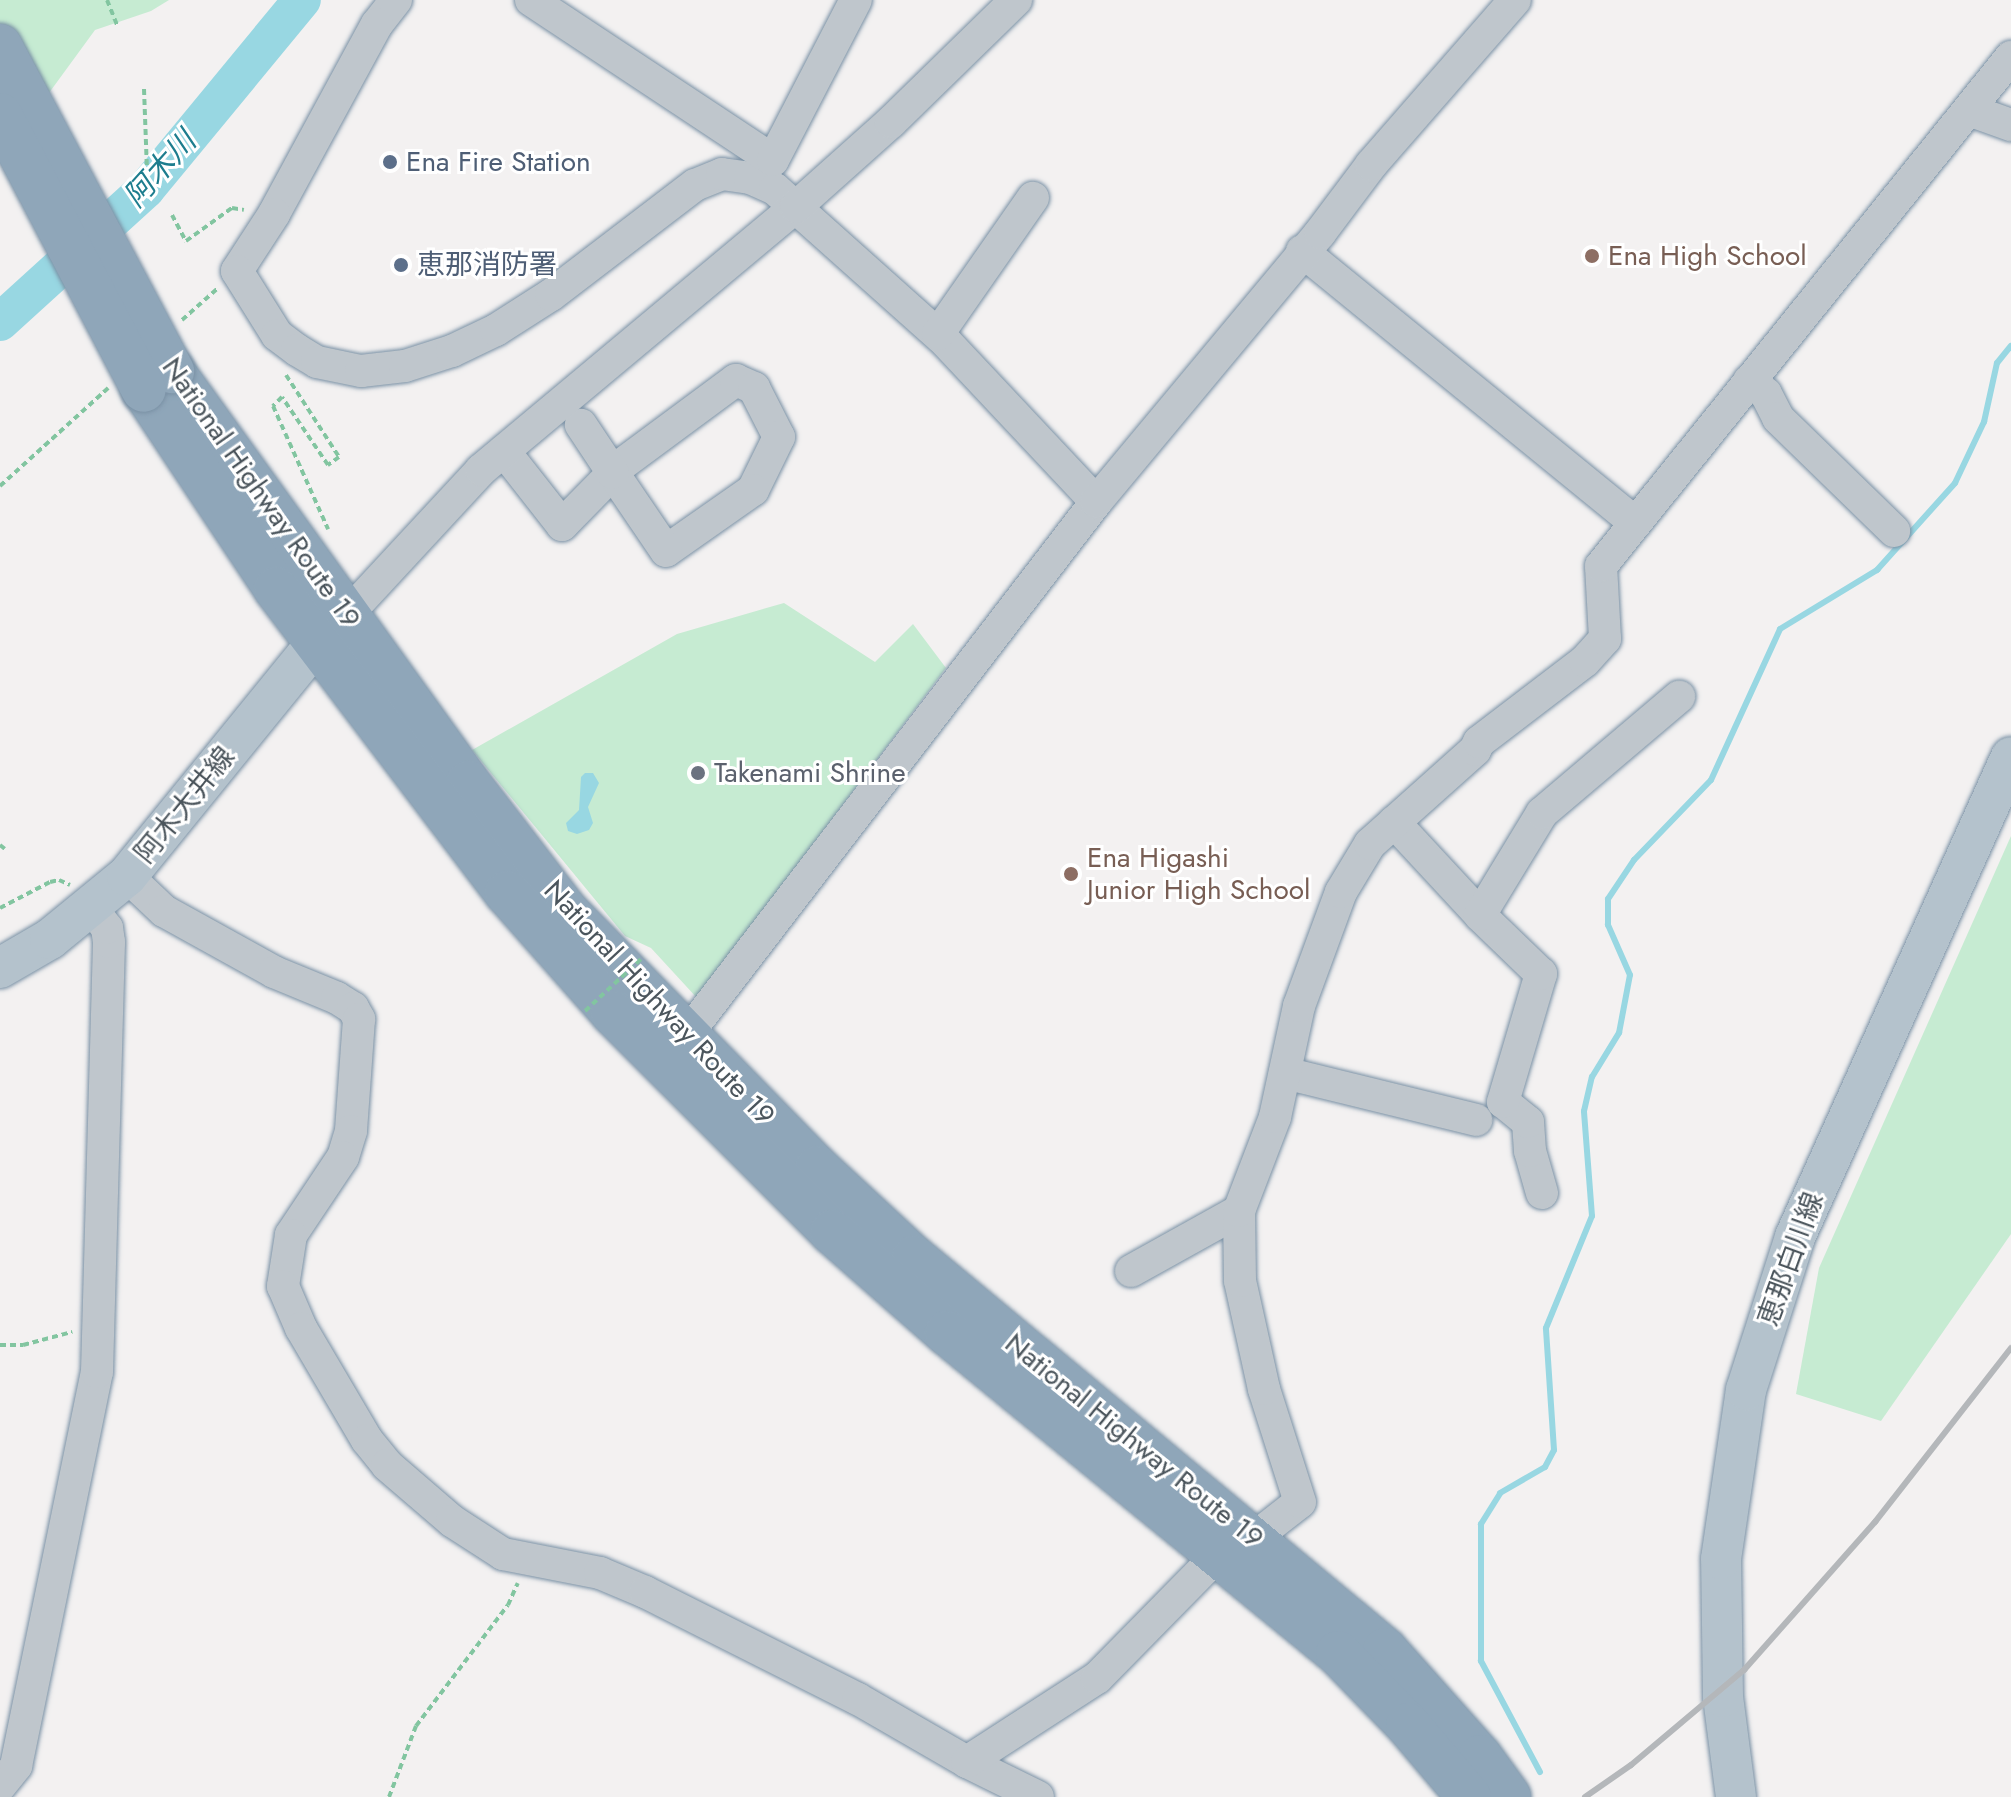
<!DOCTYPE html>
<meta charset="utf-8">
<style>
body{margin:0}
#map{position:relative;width:2011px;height:1797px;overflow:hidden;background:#f3f1f1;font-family:Jost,"Noto Sans JP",sans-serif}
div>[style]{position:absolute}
.green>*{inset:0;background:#c6ebd2}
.water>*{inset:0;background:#98d7e2}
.stream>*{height:6px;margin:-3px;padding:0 3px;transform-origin:3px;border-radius:3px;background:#98d7e2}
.river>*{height:38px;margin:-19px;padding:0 19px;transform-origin:19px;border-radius:19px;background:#98d7e2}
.path>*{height:4px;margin-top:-2px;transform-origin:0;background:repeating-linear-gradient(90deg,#82c5a0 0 6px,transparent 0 10px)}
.roads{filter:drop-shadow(0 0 2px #7a91a5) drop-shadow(0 0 2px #7a91a5)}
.minor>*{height:32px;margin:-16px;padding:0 16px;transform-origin:16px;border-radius:16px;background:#bfc6cc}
.major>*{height:40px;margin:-20px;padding:0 20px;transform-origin:20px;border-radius:20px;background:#b4c2cc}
.highway>*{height:44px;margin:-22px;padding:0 22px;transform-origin:22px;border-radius:22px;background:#8fa6b9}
.rail>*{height:6px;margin:-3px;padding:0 3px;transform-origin:3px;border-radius:3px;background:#b4b7ba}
.path-bridge>*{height:4px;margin-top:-2px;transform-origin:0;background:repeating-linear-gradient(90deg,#82c5a0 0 6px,transparent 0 10px)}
.bridges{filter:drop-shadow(0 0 2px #7a91a5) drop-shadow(0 0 2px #7a91a5)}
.highway-bridge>*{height:44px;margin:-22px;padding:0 22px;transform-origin:22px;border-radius:22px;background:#8fa6b9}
.dots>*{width:22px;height:22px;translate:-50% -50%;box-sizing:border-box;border:4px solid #fff;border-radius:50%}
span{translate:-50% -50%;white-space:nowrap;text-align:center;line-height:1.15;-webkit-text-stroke:6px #fff;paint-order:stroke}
.service-label{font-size:28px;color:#4e5e75}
.left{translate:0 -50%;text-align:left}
.education-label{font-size:28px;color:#785e54}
.street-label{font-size:28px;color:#4b555c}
.worship-label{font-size:28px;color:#5b616d}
.water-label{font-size:30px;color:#1d7d8e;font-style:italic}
</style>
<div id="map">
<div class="green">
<div style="clip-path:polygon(0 0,169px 0,151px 11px,95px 30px,0 160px)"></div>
<div style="clip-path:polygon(784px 603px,875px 662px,913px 624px,946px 668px,697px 998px,651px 948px,625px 936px,472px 750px,677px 634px)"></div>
<div style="clip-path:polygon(2011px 836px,2011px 1234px,1881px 1421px,1796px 1394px,1819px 1268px)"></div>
</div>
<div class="water">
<div style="clip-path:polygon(585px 773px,593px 773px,599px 783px,588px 807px,593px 823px,589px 830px,577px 834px,568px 831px,566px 823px,579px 810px,581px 777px)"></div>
</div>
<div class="stream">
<div style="left:1540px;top:1772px;width:126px;rotate:-118deg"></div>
<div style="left:1481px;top:1661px;width:137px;rotate:-90deg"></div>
<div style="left:1481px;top:1524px;width:36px;rotate:-58deg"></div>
<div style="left:1500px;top:1493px;width:52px;rotate:-30deg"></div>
<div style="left:1545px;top:1467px;width:19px;rotate:-62deg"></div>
<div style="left:1554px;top:1450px;width:122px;rotate:-93.8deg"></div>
<div style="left:1546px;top:1328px;width:121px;rotate:-67.7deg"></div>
<div style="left:1592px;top:1216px;width:105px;rotate:-94.4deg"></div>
<div style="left:1584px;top:1111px;width:35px;rotate:-77deg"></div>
<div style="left:1592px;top:1077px;width:52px;rotate:-58.5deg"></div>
<div style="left:1619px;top:1033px;width:59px;rotate:-79.3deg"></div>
<div style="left:1630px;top:975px;width:55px;rotate:-113.7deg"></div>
<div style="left:1608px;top:925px;width:26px;rotate:-90deg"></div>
<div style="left:1608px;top:899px;width:47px;rotate:-56.3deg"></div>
<div style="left:1634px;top:860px;width:111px;rotate:-46.1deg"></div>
<div style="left:1711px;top:780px;width:166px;rotate:-65.4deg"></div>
<div style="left:1780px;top:629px;width:114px;rotate:-31.3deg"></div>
<div style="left:1877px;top:570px;width:117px;rotate:-48.1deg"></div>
<div style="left:1955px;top:483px;width:68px;rotate:-64.6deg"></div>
<div style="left:1984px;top:422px;width:60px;rotate:-77.6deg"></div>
<div style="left:1997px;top:363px;width:22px;rotate:-51deg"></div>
</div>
<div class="river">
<div style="left:0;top:322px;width:197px;rotate:-42.3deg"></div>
<div style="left:146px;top:189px;width:245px;rotate:-50.5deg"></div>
</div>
<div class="path">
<div style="left:107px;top:0;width:29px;rotate:68deg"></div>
<div style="left:144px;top:89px;width:83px;rotate:87.9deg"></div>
<div style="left:172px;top:215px;width:30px;rotate:62deg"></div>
<div style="left:186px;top:241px;width:57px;rotate:-35.7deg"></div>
<div style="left:232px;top:208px;width:12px;rotate:9deg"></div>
<div style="left:182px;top:320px;width:47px;rotate:-41.5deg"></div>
<div style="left:286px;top:375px;width:98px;rotate:57.1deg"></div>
<div style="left:339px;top:457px;width:14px;rotate:144deg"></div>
<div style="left:328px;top:465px;width:82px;rotate:-124.1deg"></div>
<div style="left:282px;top:397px;width:13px;rotate:135deg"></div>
<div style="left:273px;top:406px;width:135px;rotate:65.9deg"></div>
<div style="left:0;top:486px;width:146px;rotate:-42.2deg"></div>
<div style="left:0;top:845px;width:6px;rotate:39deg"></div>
<div style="left:0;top:908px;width:56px;rotate:-27.5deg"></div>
<div style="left:50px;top:882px;width:9px;rotate:-13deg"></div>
<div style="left:59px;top:880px;width:12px;rotate:24deg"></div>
<div style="left:0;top:1345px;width:23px"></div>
<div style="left:23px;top:1345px;width:51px;rotate:-14.9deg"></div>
<div style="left:389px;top:1797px;width:76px;rotate:-69.2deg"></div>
<div style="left:416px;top:1726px;width:152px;rotate:-52.8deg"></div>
<div style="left:508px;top:1605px;width:24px;rotate:-66deg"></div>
</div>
<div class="roads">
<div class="minor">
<div style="left:396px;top:0;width:31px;rotate:128deg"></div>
<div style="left:377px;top:24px;width:216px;rotate:118.5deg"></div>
<div style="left:274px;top:214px;width:68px;rotate:123deg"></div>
<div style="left:237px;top:271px;width:75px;rotate:58deg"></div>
<div style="left:277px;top:335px;width:25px;rotate:37deg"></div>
<div style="left:297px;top:350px;width:23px;rotate:31deg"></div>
<div style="left:317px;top:362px;width:45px;rotate:11.6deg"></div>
<div style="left:361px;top:371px;width:44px;rotate:-6.5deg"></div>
<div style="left:405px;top:366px;width:49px;rotate:-17.7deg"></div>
<div style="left:452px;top:351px;width:49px;rotate:-25.5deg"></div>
<div style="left:496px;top:330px;width:65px;rotate:-32.5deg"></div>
<div style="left:551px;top:295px;width:181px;rotate:-37.4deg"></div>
<div style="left:695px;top:185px;width:29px;rotate:-22deg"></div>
<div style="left:722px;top:174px;width:28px;rotate:8deg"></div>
<div style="left:750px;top:178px;width:27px;rotate:24deg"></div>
<div style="left:775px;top:189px;width:229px;rotate:41.8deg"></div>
<div style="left:946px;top:342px;width:219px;rotate:46.8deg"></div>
<div style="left:531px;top:0;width:290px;rotate:33.5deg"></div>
<div style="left:773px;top:160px;width:180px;rotate:-62.6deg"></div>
<div style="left:1969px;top:110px;width:45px;rotate:19.7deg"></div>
<div style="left:1302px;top:251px;width:429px;rotate:39.2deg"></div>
<div style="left:938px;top:334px;width:166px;rotate:-55.1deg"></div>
<div style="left:1749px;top:381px;width:21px;rotate:37deg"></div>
<div style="left:1766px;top:394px;width:27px;rotate:63deg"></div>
<div style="left:1778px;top:418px;width:162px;rotate:44.2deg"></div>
<div style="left:504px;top:451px;width:94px;rotate:51.9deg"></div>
<div style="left:562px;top:525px;width:73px;rotate:-45.6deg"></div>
<div style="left:613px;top:473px;width:11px;rotate:-45deg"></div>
<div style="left:621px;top:465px;width:143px;rotate:-36.5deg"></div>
<div style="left:736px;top:380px;width:20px;rotate:24deg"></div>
<div style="left:754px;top:388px;width:55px;rotate:63deg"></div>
<div style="left:779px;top:437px;width:59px;rotate:116.1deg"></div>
<div style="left:753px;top:490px;width:106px;rotate:145deg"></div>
<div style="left:666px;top:551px;width:94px;rotate:-124.2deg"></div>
<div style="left:613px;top:473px;width:58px;rotate:-123.7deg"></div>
<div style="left:346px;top:616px;width:199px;rotate:-47.2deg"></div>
<div style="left:481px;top:470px;width:410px;rotate:-39.9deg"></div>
<div style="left:796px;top:207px;width:127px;rotate:-41.8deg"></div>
<div style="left:891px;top:122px;width:175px;rotate:-44.3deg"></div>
<div style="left:1394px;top:822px;width:127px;rotate:47.2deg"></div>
<div style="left:127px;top:876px;width:51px;rotate:43.4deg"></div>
<div style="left:164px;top:911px;width:126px;rotate:29deg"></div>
<div style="left:274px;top:972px;width:68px;rotate:22.4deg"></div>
<div style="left:337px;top:998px;width:19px;rotate:32deg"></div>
<div style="left:353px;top:1008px;width:13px;rotate:61deg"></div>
<div style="left:359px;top:1019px;width:112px;rotate:94.1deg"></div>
<div style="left:351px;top:1131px;width:27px;rotate:107deg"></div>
<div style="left:343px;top:1157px;width:94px;rotate:123.7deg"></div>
<div style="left:291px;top:1235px;width:52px;rotate:98.9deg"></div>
<div style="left:283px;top:1286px;width:46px;rotate:66.8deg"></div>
<div style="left:301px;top:1328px;width:130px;rotate:59.5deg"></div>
<div style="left:367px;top:1440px;width:32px;rotate:51deg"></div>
<div style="left:387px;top:1465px;width:86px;rotate:40.7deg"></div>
<div style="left:452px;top:1521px;width:61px;rotate:32.9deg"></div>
<div style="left:503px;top:1554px;width:99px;rotate:11.1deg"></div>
<div style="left:600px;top:1573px;width:49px;rotate:22.9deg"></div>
<div style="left:645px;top:1592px;width:238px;rotate:26.7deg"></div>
<div style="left:858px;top:1699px;width:126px;rotate:30deg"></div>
<div style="left:967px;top:1762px;width:79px;rotate:26.2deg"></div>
<div style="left:685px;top:1037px;width:675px;rotate:-52.47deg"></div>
<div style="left:1096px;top:502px;width:350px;rotate:-50.2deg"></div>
<div style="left:1320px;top:233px;width:85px;rotate:-53.1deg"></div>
<div style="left:1371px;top:165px;width:219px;rotate:-48.9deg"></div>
<div style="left:1285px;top:1073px;width:197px;rotate:13.8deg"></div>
<div style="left:1542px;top:1193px;width:44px;rotate:-105.9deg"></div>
<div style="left:1530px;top:1151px;width:29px;rotate:-94deg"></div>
<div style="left:1528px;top:1122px;width:32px;rotate:-141deg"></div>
<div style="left:1503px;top:1102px;width:134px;rotate:-73.5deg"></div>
<div style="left:1541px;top:974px;width:85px;rotate:-136deg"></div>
<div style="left:1480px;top:915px;width:119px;rotate:-58.7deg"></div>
<div style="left:1542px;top:813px;width:180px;rotate:-40.3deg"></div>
<div style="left:1131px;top:1271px;width:124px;rotate:-29.1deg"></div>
<div style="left:1254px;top:1538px;width:58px;rotate:-38deg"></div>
<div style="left:1300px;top:1502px;width:119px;rotate:-107.7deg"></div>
<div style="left:1264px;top:1389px;width:111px;rotate:-102.5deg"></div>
<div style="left:1240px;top:1281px;width:70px;rotate:-90.8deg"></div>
<div style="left:1239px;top:1211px;width:101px;rotate:-69deg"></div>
<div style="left:1275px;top:1117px;width:114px;rotate:-77.8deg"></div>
<div style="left:1299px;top:1006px;width:121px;rotate:-69.8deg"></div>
<div style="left:1341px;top:892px;width:56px;rotate:-58.9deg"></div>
<div style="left:1370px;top:844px;width:141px;rotate:-41.8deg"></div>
<div style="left:1475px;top:750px;width:9px;rotate:-63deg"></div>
<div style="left:1479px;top:742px;width:133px;rotate:-37.4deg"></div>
<div style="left:1585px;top:661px;width:30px;rotate:-48deg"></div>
<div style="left:1605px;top:639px;width:73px;rotate:-93.1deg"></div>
<div style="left:1601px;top:566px;width:654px;rotate:-51.15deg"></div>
<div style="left:967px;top:1762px;width:155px;rotate:-32.9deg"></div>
<div style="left:1097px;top:1678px;width:175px;rotate:-45.5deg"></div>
<div style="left:0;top:1786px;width:26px;rotate:-51deg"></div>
<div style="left:16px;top:1766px;width:402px;rotate:-78.4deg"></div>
<div style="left:97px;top:1372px;width:430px;rotate:-88.4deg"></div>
<div style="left:109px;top:942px;width:14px;rotate:-98deg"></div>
<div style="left:107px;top:928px;width:28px;rotate:-128deg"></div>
</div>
<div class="major">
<div style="left:0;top:968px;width:58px;rotate:-30.1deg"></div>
<div style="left:50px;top:939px;width:99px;rotate:-39.3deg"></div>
<div style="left:127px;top:876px;width:303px;rotate:-50.9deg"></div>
<div style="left:318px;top:641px;width:28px;rotate:-42deg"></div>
<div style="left:1736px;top:1797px;width:101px;rotate:-97.4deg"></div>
<div style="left:1723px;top:1697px;width:138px;rotate:-90.8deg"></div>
<div style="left:1721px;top:1559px;width:171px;rotate:-81.6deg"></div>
<div style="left:1746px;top:1390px;width:161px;rotate:-72.2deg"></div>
<div style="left:1795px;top:1237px;width:526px;rotate:-65.77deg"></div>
</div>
<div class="highway">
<div style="left:172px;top:371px;width:507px;rotate:54.3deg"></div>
<div style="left:468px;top:783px;width:161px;rotate:52.6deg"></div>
<div style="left:566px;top:911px;width:359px;rotate:45.7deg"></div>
<div style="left:817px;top:1168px;width:132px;rotate:42.9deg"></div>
<div style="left:914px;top:1258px;width:613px;rotate:39.77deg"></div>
<div style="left:1385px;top:1650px;width:143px;rotate:48.4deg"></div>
<div style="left:1480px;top:1757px;width:49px;rotate:54.1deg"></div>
<div style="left:144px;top:390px;width:239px;rotate:56.4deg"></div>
<div style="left:276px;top:589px;width:382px;rotate:52.8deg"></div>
<div style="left:507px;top:893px;width:160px;rotate:48.5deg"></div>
<div style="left:613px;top:1013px;width:310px;rotate:45deg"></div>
<div style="left:832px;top:1232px;width:153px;rotate:41.3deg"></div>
<div style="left:947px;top:1333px;width:505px;rotate:39.3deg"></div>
<div style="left:1338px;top:1653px;width:100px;rotate:45.8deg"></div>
<div style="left:1408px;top:1725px;width:94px;rotate:49.7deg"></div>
</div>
</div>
<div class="rail">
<div style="left:1585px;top:1797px;width:56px;rotate:-34.8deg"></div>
<div style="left:1631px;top:1765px;width:148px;rotate:-40.1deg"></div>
<div style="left:1744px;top:1670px;width:198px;rotate:-48.5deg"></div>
<div style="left:1875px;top:1522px;width:221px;rotate:-52deg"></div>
</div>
<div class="path-bridge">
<div style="left:585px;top:1011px;width:76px;rotate:-42.9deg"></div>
</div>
<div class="bridges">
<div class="highway-bridge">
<div style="left:0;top:46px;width:368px;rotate:62.1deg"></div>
<div style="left:0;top:115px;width:310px;rotate:62.4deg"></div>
</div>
</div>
<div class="dots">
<div style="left:390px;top:162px;background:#5c6f8a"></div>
<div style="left:1592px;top:256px;background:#8d6e63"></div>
<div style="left:401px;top:265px;background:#5c6f8a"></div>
<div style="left:698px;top:773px;background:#6b7280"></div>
<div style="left:1071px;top:874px;background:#8d6e63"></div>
</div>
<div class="service-label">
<span class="left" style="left:406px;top:162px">Ena Fire Station</span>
<span class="left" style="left:417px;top:265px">恵那消防署</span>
</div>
<div class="education-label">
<span class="left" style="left:1608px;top:256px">Ena High School</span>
<span class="left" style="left:1087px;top:874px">Ena Higashi<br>Junior High School</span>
</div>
<div class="street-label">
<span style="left:261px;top:493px;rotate:55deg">National Highway Route 19</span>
<span style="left:185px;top:805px;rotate:-51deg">阿木大井線</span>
<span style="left:659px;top:1003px;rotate:47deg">National Highway Route 19</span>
<span style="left:1791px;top:1259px;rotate:-70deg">恵那白川線</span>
<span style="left:1134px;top:1441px;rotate:39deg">National Highway Route 19</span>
</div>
<div class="worship-label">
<span class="left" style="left:714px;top:773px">Takenami Shrine</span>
</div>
<div class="water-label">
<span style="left:160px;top:169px;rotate:-48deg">阿木川</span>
</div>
</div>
